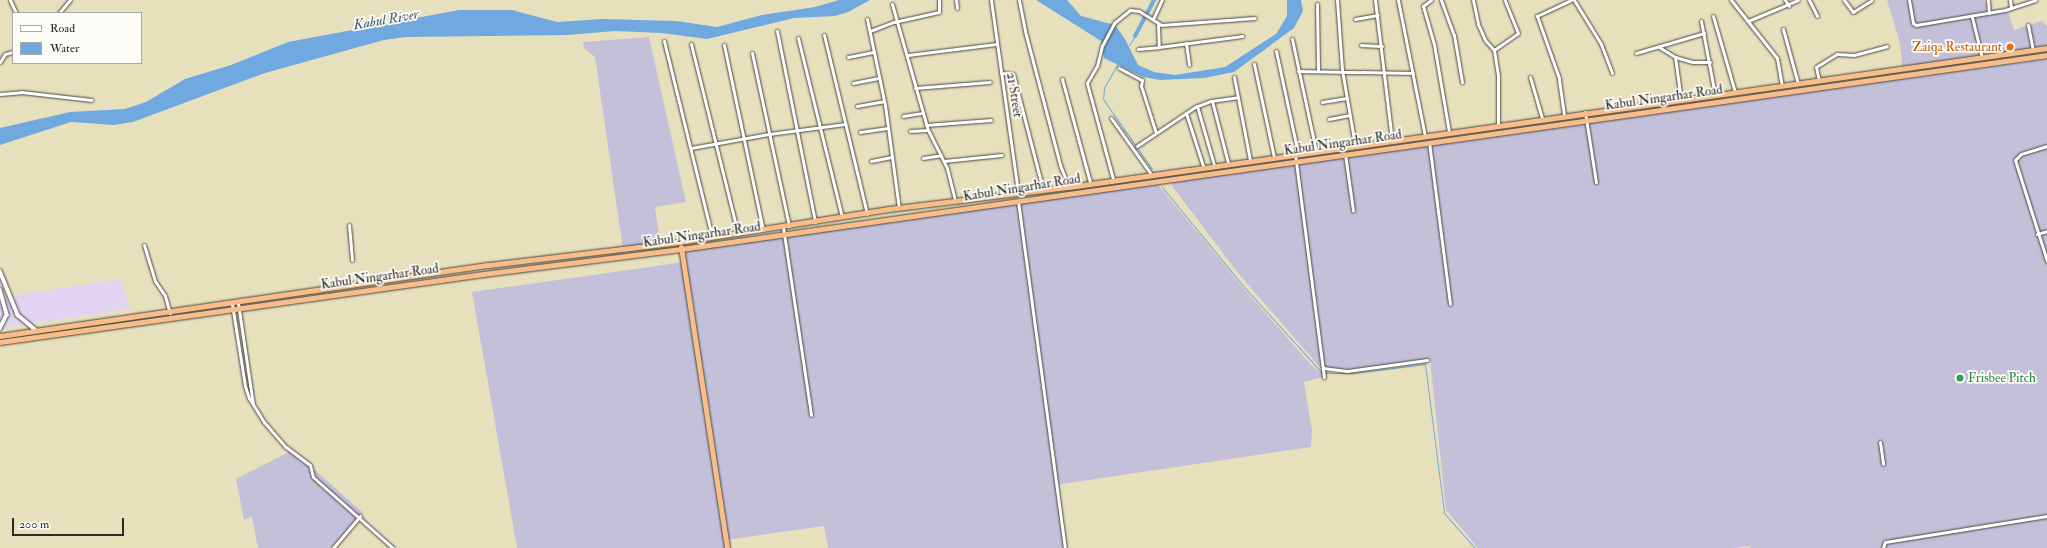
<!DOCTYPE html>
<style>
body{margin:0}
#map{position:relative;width:2047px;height:548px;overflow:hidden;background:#e7e0bd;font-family:"IM FELL Double Pica",serif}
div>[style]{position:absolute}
.built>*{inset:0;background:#e1d4f3}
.industrial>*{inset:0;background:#c5c0da}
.water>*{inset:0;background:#70a9df}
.stream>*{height:1px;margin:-0.5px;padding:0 0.5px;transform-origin:0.5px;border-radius:0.5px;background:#70a9df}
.canal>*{height:4px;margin:-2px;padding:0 2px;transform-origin:2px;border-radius:2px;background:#70a9df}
.roads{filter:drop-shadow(0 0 1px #474641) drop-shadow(0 0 1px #474641)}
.minor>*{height:3px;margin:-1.5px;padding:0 1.5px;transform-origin:1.5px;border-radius:1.5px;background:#fff}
.tertiary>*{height:3.5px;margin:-1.75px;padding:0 1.75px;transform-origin:1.75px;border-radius:1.75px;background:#fff}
.trunk>*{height:5px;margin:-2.5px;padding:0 2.5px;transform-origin:2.5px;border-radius:2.5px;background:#f8bd88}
.dots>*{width:11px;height:11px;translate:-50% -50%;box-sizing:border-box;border:2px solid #fdfcf7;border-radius:50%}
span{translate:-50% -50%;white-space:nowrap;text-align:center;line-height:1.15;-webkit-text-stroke:3.5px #fdfcf7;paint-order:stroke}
.food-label{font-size:13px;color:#c56008}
.right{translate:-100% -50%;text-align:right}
.street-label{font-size:13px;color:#2b2b2b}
.leisure-label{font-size:13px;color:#27864d}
.left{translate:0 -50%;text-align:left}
.water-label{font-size:14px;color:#475d73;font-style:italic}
.legend{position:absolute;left:12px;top:12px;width:130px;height:52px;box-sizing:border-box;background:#fdfcf7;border:1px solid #a9a8a5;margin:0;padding:5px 7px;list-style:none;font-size:12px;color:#2b2b2b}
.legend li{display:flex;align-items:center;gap:8px;height:20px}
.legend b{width:20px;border:1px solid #a9a8a5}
.scale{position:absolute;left:12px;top:518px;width:112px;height:18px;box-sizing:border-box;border:2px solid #2b2b2b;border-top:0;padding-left:5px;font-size:12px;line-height:14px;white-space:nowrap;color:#2b2b2b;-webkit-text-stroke:3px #fdfcf7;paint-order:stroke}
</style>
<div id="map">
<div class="built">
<div style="clip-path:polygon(120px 279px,130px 309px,0 328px,0 280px,4px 297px)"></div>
</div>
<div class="industrial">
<div style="clip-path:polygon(1887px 0,1985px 0,1987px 13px,2008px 11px,2014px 30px,2042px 21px,2047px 26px,2047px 48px,1903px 69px,1899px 40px)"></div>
<div style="clip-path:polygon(649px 37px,686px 202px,655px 207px,660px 243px,623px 249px,595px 57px,584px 48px,583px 42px)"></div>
<div style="clip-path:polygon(2047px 59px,2047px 548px,1751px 548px,1750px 546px,1734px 548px,1478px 548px,1446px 510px,1430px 360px,1324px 372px,1238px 273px,1172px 186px,1173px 182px,1492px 136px)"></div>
<div style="clip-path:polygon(1155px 181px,1245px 290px,1314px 368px,1322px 373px,1324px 377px,1304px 382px,1312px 431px,1311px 447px,1055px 485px,1064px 548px,828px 548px,824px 526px,726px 540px,727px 548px,517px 548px,472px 292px,684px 262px,681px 249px)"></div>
<div style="clip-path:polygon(293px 450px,363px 513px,330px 548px,258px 548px,252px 517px,244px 520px,236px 479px)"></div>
</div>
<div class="water">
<div style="clip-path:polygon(839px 0,870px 0,848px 12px,835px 16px,794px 18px,707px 39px,662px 33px,615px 31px,567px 35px,406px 37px,384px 40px,265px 73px,133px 122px,114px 125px,71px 122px,0 145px,0 128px,70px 112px,125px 109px,146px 102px,185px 79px,231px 65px,288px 42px,459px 10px,512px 10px,557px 22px,603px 19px,676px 21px,717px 27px,762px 15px,815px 7px)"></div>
<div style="clip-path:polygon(1036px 0,1067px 0,1081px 16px,1115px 25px,1125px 39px,1138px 65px,1154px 72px,1175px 75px,1225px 67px,1276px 34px,1287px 16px,1287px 0,1301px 0,1303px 11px,1294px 28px,1234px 72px,1204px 78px,1160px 80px,1143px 77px,1104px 58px,1101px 41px)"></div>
</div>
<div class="stream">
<div style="left:1129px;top:45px;width:11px;rotate:-56deg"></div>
<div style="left:1118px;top:63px;width:29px;rotate:119deg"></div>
<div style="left:1104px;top:88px;width:11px;rotate:95deg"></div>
<div style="left:1103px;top:99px;width:85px;rotate:55deg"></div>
<div style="left:1162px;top:187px;width:131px;rotate:50.6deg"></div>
<div style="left:1245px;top:288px;width:115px;rotate:47.8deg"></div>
<div style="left:1322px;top:373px;width:32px"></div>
<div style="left:1354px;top:373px;width:72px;rotate:-7.2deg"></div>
<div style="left:1425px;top:364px;width:150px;rotate:82.7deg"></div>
<div style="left:1444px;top:513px;width:47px;rotate:48.5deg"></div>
</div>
<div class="canal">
<div style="left:1135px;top:36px;width:41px;rotate:-62.2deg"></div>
</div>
<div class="roads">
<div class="minor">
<div style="left:10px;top:0;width:14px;rotate:65deg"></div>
<div style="left:956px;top:0;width:8px;rotate:83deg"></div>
<div style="left:991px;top:0;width:194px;rotate:82deg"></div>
<div style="left:1019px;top:0;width:36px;rotate:79deg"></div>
<div style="left:1026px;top:35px;width:134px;rotate:75.3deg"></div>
<div style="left:1060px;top:165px;width:24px;rotate:68deg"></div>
<div style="left:1337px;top:0;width:70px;rotate:85.9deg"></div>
<div style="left:1342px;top:70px;width:76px;rotate:80.2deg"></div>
<div style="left:1375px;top:0;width:141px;rotate:83.1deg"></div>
<div style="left:1398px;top:0;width:139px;rotate:78.8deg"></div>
<div style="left:1431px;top:0;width:10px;rotate:143deg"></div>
<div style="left:1423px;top:6px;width:40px;rotate:74deg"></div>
<div style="left:1434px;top:44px;width:89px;rotate:80.3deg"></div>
<div style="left:1441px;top:0;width:37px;rotate:70deg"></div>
<div style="left:1454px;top:35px;width:48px;rotate:80.3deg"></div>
<div style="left:1473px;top:0;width:25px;rotate:78deg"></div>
<div style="left:1478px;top:24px;width:17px;rotate:66deg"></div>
<div style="left:1485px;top:40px;width:13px;rotate:48deg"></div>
<div style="left:1494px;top:50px;width:26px;rotate:81deg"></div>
<div style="left:1498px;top:76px;width:49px;rotate:90deg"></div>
<div style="left:1574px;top:0;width:52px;rotate:58.5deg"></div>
<div style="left:1601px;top:44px;width:31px;rotate:69deg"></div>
<div style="left:1731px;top:0;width:74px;rotate:51.6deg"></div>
<div style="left:1777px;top:58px;width:28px;rotate:80deg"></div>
<div style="left:1785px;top:0;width:7px;rotate:56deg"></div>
<div style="left:1809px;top:0;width:18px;rotate:63deg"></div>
<div style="left:1844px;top:0;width:15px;rotate:53deg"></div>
<div style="left:1853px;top:12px;width:22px;rotate:-32deg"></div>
<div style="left:1909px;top:0;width:23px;rotate:80deg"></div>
<div style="left:1913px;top:23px;width:4px;rotate:34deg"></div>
<div style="left:1916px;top:25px;width:90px;rotate:-9.6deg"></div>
<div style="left:2005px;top:10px;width:32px;rotate:-18deg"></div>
<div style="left:1988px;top:0;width:13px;rotate:86deg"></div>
<div style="left:2010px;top:0;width:8px;rotate:83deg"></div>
<div style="left:892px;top:4px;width:131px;rotate:74.1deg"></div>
<div style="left:928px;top:130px;width:42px;rotate:63.4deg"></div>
<div style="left:947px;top:168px;width:34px;rotate:76deg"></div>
<div style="left:1317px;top:4px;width:66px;rotate:89.1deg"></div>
<div style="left:59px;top:13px;width:17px;rotate:-50deg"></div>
<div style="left:1713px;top:16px;width:79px;rotate:73.9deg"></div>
<div style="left:1972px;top:17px;width:42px;rotate:76.3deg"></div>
<div style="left:867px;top:19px;width:88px;rotate:78.2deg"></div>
<div style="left:885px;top:105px;width:104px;rotate:82.3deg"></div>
<div style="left:1153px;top:19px;width:21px;rotate:-65deg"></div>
<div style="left:1355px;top:19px;width:23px;rotate:-10deg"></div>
<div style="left:1701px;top:21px;width:75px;rotate:79.3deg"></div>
<div style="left:1748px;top:21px;width:54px;rotate:-22.8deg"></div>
<div style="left:1158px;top:24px;width:23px;rotate:88deg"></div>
<div style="left:1159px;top:47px;width:84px;rotate:-7.5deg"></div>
<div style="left:2028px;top:25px;width:26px;rotate:79deg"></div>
<div style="left:1783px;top:29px;width:57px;rotate:74.7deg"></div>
<div style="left:777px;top:31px;width:195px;rotate:78.7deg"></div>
<div style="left:870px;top:31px;width:26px;rotate:-21deg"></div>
<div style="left:894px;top:22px;width:46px;rotate:-12.5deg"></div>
<div style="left:939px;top:12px;width:12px;rotate:-90deg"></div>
<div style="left:824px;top:35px;width:184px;rotate:76.5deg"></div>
<div style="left:798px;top:38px;width:184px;rotate:76.2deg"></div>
<div style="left:1292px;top:39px;width:115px;rotate:77.9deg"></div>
<div style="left:664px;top:41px;width:202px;rotate:76.2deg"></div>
<div style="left:1186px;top:43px;width:22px;rotate:82deg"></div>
<div style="left:691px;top:44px;width:196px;rotate:76.1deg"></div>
<div style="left:724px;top:45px;width:189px;rotate:78.1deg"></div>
<div style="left:1361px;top:45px;width:21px;rotate:3deg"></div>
<div style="left:1659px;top:47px;width:19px;rotate:32deg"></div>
<div style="left:1675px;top:57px;width:19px;rotate:16deg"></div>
<div style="left:1693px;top:62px;width:17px"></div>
<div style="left:1138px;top:49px;width:21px;rotate:-5deg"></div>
<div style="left:1494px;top:50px;width:29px;rotate:-35deg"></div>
<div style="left:1518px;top:33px;width:35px;rotate:-112deg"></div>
<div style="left:1276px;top:51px;width:105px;rotate:77.9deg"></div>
<div style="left:752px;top:53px;width:177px;rotate:77.9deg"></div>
<div style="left:1636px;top:53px;width:71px;rotate:-16.4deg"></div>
<div style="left:908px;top:55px;width:89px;rotate:-7.1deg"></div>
<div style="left:848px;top:57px;width:26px;rotate:-11deg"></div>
<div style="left:1675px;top:57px;width:35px;rotate:82deg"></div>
<div style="left:0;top:62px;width:9px;rotate:-58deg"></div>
<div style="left:5px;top:54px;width:8px;rotate:-14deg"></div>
<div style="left:1254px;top:64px;width:95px;rotate:77.9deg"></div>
<div style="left:1119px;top:68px;width:26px;rotate:28deg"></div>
<div style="left:1142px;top:80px;width:6px;rotate:99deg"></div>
<div style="left:1141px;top:86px;width:49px;rotate:72.3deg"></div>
<div style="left:1298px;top:71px;width:115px;rotate:1deg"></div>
<div style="left:1001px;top:73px;width:12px;rotate:5deg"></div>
<div style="left:1013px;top:74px;width:120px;rotate:75.5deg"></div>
<div style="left:1234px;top:77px;width:85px;rotate:79.1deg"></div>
<div style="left:1530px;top:77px;width:43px;rotate:73.7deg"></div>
<div style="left:1062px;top:79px;width:107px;rotate:74.8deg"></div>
<div style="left:1819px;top:81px;width:14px;rotate:-102deg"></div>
<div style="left:1816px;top:67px;width:25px;rotate:-32deg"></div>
<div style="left:1837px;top:54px;width:17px;rotate:3deg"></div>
<div style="left:1854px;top:55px;width:34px;rotate:-15deg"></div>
<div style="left:853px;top:83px;width:26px;rotate:-11deg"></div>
<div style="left:915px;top:88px;width:75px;rotate:-4.6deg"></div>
<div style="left:0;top:94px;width:21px;rotate:-5deg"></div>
<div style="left:21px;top:92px;width:71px;rotate:6.4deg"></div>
<div style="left:1212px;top:101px;width:64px;rotate:75.5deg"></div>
<div style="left:1322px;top:102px;width:25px;rotate:-9deg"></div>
<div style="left:857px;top:106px;width:27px;rotate:-10deg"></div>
<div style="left:1197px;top:106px;width:61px;rotate:73.9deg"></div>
<div style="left:1585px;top:112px;width:71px;rotate:81.1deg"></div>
<div style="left:1186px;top:113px;width:56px;rotate:72.2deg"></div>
<div style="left:1564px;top:115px;width:37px;rotate:-98deg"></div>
<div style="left:1559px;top:78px;width:66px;rotate:-109.5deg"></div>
<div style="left:1537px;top:16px;width:38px;rotate:-25deg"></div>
<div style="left:903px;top:116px;width:20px;rotate:-9deg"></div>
<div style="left:1111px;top:118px;width:69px;rotate:54.5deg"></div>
<div style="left:1329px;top:119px;width:21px;rotate:-11deg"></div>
<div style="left:926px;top:125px;width:65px;rotate:-4.4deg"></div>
<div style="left:910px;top:131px;width:18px;rotate:-3deg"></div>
<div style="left:860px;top:132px;width:28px;rotate:-8deg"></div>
<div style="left:1429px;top:142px;width:163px;rotate:82.6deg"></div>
<div style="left:1137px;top:146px;width:70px;rotate:-33.9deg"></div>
<div style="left:1195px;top:107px;width:17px;rotate:-21deg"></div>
<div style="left:1211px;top:101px;width:27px;rotate:-8deg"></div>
<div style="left:2047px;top:146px;width:27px;rotate:163deg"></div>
<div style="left:2021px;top:154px;width:8px;rotate:135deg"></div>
<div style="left:2015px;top:160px;width:106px;rotate:72.4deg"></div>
<div style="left:691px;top:148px;width:79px;rotate:-10.2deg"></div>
<div style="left:769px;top:134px;width:77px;rotate:-7.5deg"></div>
<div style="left:1295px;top:154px;width:225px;rotate:82.6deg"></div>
<div style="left:1345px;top:154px;width:57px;rotate:81.9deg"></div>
<div style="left:923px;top:158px;width:18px;rotate:-9deg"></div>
<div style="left:871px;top:161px;width:21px;rotate:-11deg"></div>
<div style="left:944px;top:161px;width:58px;rotate:-5.9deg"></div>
<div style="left:1113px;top:179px;width:99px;rotate:-105.2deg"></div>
<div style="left:1087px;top:83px;width:20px;rotate:-60deg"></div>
<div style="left:1097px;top:66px;width:21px;rotate:-76deg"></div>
<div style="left:1102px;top:46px;width:26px;rotate:-62deg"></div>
<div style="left:1114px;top:23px;width:21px;rotate:-39deg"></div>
<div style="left:1130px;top:10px;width:9px;rotate:6deg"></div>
<div style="left:1139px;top:11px;width:26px;rotate:32deg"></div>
<div style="left:1161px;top:25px;width:94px;rotate:-4.3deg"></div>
<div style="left:1018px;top:201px;width:350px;rotate:82.3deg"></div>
<div style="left:349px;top:225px;width:35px;rotate:85deg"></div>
<div style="left:783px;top:227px;width:190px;rotate:81.5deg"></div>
<div style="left:2037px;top:234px;width:10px;rotate:-17deg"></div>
<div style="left:144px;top:245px;width:38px;rotate:73deg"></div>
<div style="left:155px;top:281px;width:18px;rotate:56deg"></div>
<div style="left:165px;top:296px;width:18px;rotate:74deg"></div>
<div style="left:238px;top:303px;width:102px;rotate:81.6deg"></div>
<div style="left:232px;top:304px;width:83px;rotate:81deg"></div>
<div style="left:245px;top:386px;width:13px;rotate:72deg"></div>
<div style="left:249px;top:398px;width:28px;rotate:58deg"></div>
<div style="left:264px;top:422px;width:33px;rotate:49deg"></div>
<div style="left:286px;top:447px;width:30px;rotate:37deg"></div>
<div style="left:310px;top:465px;width:12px;rotate:76deg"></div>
<div style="left:313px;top:477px;width:107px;rotate:41.6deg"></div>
<div style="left:1323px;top:368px;width:24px;rotate:7deg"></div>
<div style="left:1347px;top:371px;width:81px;rotate:-7.8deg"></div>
<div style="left:1880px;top:442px;width:22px;rotate:82deg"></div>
<div style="left:333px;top:548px;width:42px;rotate:-49.8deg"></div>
<div style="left:1883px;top:548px;width:6px;rotate:-72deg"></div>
<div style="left:1885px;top:542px;width:164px;rotate:-9.1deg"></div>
</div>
<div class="tertiary">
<div style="left:0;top:271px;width:48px;rotate:67.8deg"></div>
<div style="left:18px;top:315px;width:23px;rotate:40deg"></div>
<div style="left:0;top:290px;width:26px;rotate:74deg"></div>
<div style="left:7px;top:315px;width:16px;rotate:117deg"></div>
</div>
<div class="trunk">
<div style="left:681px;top:247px;width:304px;rotate:81.3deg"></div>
<div style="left:0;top:336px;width:494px;rotate:-8.3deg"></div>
<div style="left:489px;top:265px;width:192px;rotate:-6.9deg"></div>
<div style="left:680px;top:242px;width:212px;rotate:-9deg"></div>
<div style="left:889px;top:209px;width:181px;rotate:-7deg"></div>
<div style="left:1069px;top:187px;width:988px;rotate:-8.09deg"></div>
<div style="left:0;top:342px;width:488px;rotate:-8deg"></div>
<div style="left:483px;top:274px;width:200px;rotate:-7.2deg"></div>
<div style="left:681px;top:249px;width:1380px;rotate:-8.08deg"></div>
</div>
</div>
<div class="dots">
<div style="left:2010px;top:47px;background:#e8710a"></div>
<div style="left:1960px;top:378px;background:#2e9e5b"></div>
</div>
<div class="food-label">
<span class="right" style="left:2002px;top:47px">Zaiqa Restaurant</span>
</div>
<div class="street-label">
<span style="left:1014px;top:95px;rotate:81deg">21 Street</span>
<span style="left:1664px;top:98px;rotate:-8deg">Kabul Ningarhar Road</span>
<span style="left:1343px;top:143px;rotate:-8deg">Kabul Ningarhar Road</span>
<span style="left:1022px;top:188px;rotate:-9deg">Kabul Ningarhar Road</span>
<span style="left:702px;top:235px;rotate:-8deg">Kabul Ningarhar Road</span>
<span style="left:380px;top:277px;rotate:-8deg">Kabul Ningarhar Road</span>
</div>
<div class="leisure-label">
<span class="left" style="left:1968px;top:378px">Frisbee Pitch</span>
</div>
<div class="water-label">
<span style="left:386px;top:20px;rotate:-10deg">Kabul River</span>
</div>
<ul class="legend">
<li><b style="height:5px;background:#fff"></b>Road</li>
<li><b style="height:11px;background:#70a9df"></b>Water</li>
</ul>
<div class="scale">200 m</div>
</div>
